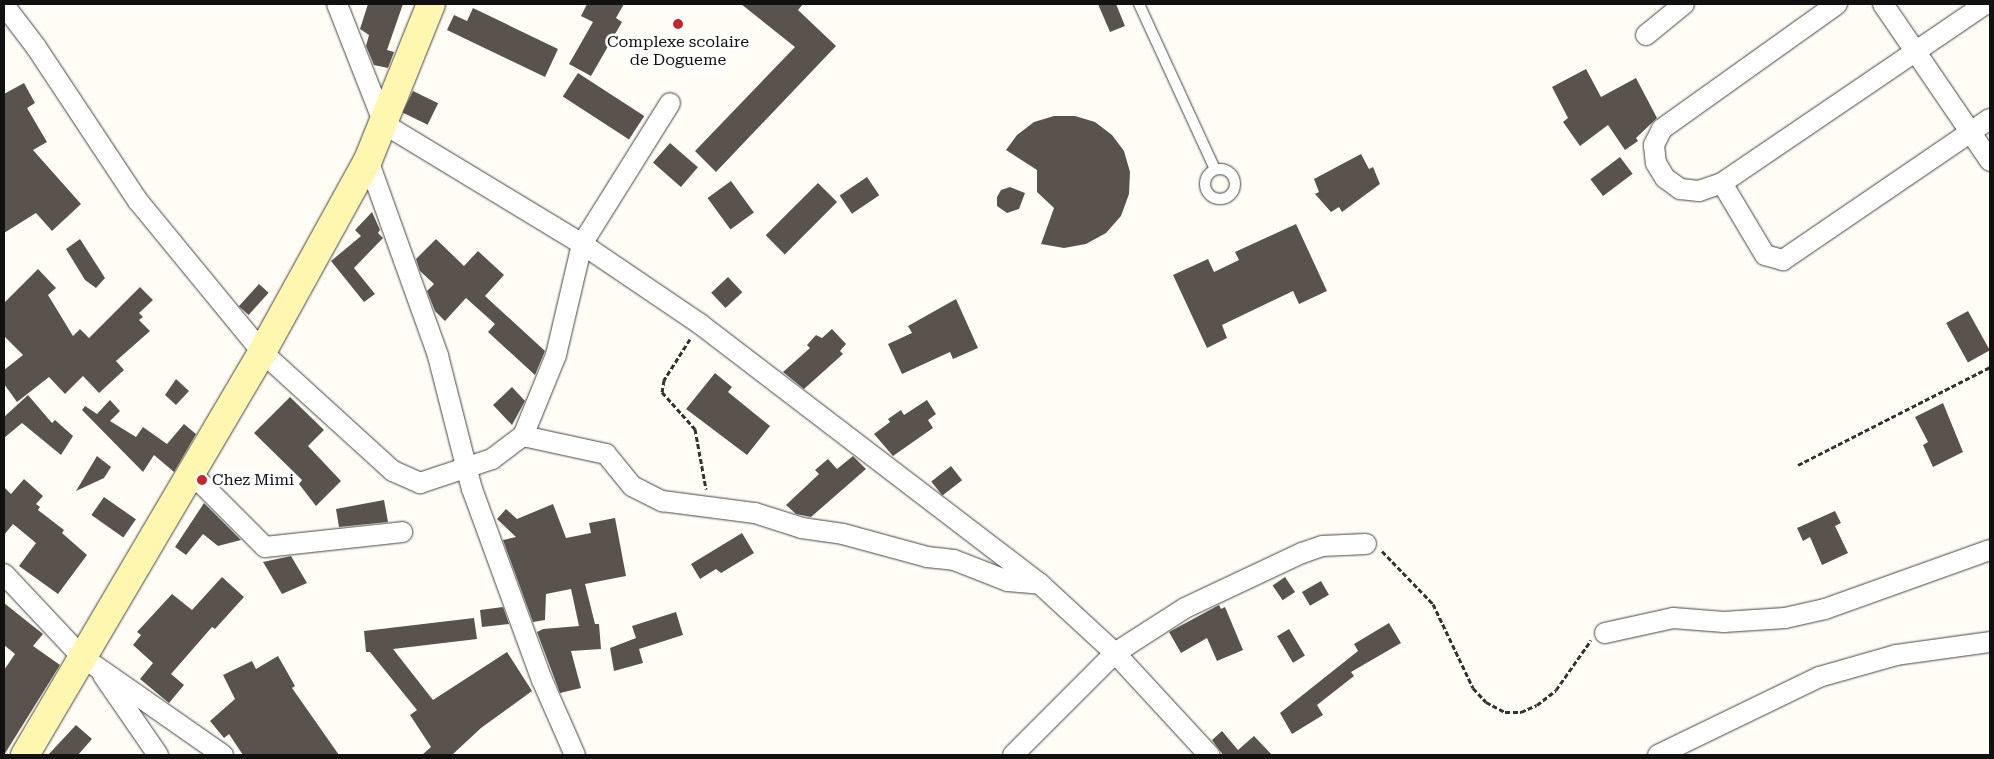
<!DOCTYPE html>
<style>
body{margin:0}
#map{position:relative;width:1994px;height:759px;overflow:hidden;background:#fffdf5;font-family:"Roboto Serif",serif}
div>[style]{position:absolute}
.building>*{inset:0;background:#5a524d;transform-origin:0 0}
.path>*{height:3px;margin-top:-1.5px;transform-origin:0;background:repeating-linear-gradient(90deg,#333 0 5px,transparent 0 7.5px)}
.roads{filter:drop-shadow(0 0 1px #444) drop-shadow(0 0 1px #444)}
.lane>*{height:10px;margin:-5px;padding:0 5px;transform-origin:5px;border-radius:5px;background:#fff}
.lane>.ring{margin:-5px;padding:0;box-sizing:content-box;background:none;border:10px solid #fff;border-radius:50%}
.street>*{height:20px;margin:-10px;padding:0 10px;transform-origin:10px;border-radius:10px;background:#fff}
.secondary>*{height:28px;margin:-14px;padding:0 14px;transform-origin:14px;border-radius:14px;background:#fff6b0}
.dots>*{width:14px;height:14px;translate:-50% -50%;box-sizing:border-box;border:2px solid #fff;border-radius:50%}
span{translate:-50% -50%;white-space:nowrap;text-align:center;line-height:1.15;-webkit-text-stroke:5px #fff;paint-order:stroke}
.poi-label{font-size:16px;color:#111}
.left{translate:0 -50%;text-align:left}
.frame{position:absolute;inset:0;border:5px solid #111;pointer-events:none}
</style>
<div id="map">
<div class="building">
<div style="clip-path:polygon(368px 4px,403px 4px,387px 50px,394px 52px,388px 68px,374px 65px,366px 46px,369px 35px,360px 29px)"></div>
<div style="clip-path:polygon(587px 4px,624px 4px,616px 18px,622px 22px,591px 76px,569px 64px,593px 22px,581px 16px)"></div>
<div style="clip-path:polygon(741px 4px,803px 4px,798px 10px,836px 46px,716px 172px,695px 151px,795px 47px)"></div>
<div style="clip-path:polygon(1098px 4px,1116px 4px,1125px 26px,1110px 32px)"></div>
<div style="clip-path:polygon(473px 8px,558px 49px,545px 77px,447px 30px,454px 15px,467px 21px)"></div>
<div style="clip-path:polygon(1586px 69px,1601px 97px,1636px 78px,1657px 118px,1636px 138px,1638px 141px,1625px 150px,1608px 125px,1580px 146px,1563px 122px,1568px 118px,1552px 87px)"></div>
<div style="left:578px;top:73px;width:79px;height:28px;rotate:33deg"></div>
<div style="clip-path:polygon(24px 83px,35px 103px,27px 108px,47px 142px,33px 150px,81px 204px,52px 231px,36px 213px,4px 233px,4px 94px)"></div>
<div style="left:413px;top:91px;width:28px;height:24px;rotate:26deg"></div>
<div style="clip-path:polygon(1054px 116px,1075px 116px,1095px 122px,1112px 135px,1124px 151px,1130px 172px,1129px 194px,1121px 216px,1106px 233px,1086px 244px,1064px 248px,1041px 244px,1054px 208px,1037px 192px,1037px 170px,1006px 150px,1017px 135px,1034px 122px)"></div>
<div style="left:670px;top:143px;width:37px;height:26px;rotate:41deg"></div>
<div style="clip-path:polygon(1361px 154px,1369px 169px,1373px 167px,1380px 184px,1342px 212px,1339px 207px,1331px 212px,1315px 194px,1319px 192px,1314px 179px)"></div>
<div style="left:1620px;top:157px;width:21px;height:37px;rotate:53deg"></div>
<div style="left:867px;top:177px;width:22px;height:33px;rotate:56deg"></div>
<div style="left:731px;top:181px;width:39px;height:29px;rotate:54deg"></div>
<div style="left:818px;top:183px;width:27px;height:74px;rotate:45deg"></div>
<div style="clip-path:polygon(1010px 187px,1025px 193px,1019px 209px,1007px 213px,997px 206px,997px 197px,1001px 190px)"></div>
<div style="clip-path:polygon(372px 212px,380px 230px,378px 233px,383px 238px,354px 268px,375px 294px,364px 302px,331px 261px,361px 236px,355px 230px)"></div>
<div style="clip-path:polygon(1296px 224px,1327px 291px,1299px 304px,1293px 291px,1222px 325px,1227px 338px,1207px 348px,1173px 275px,1208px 259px,1214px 272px,1239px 260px,1235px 252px)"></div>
<div style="clip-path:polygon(80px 239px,105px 278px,96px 288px,85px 280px,66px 249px)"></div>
<div style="clip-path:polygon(436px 239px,464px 266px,478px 251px,504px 275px,485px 296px,545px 351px,535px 375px,488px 332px,495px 324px,466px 298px,445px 321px,435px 311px,427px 291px,434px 284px,420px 271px,416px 259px)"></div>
<div style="clip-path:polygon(38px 269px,56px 288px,48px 295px,73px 336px,80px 329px,89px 338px,140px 287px,153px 300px,139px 313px,143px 317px,139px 320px,150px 331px,116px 361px,124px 370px,99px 393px,83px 376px,65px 394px,49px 377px,17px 402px,4px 384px,4px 370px,23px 355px,4px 336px,4px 303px)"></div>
<div style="left:728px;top:277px;width:21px;height:23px;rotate:47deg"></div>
<div style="left:259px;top:284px;width:13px;height:30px;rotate:42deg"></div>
<div style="clip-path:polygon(956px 299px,978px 348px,953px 359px,950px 352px,902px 374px,888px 344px,912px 333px,908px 326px)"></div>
<div style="left:1968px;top:311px;width:45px;height:25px;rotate:61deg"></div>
<div style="clip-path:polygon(832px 329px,846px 344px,840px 351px,843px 354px,804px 389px,783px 372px,810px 348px,807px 345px,816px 335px,822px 338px)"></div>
<div style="clip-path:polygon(715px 373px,732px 387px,728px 392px,770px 426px,747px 455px,686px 409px)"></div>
<div style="clip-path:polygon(176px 379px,189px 391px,176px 405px,165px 395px)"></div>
<div style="clip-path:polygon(512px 387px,525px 401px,512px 425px,493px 405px)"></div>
<div style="clip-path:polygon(28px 395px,52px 423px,55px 420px,73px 436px,61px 455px,22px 423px,4px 438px,4px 417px)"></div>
<div style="clip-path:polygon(290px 397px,324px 430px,308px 446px,341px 481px,316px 506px,299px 484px,302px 480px,254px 433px)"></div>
<div style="clip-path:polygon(110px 400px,120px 411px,110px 421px,136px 437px,143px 427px,167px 444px,184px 424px,196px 434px,174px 472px,154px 455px,143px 472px,82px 410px,85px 406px,97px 414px)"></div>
<div style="clip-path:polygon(927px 400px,936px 414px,928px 420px,933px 428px,893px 456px,874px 434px,890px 422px,888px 419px,901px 410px,904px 415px)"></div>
<div style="clip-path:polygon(1943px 403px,1963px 452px,1933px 467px,1923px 445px,1928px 442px,1915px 417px)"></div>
<div style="clip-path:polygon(97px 456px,111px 467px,104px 478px,76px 491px)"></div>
<div style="clip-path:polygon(853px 456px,866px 469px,811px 517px,796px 514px,786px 505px,819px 474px,815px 470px,828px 459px,837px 469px)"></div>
<div style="left:951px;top:466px;width:18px;height:25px;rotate:52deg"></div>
<div style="clip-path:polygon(24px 479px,43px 496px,36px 504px,40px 507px,38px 510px,64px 530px,62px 533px,87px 555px,58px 594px,19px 566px,36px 543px,13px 524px,4px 535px,4px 487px,11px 494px)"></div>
<div style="left:104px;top:497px;width:39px;height:22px;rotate:35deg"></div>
<div style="clip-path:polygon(384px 500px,388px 522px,339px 527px,336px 509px)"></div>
<div style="clip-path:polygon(204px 503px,241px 540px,218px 546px,203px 534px,186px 555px,175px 547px)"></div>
<div style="clip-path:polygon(553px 504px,566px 538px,591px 533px,589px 523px,615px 518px,626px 576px,585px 584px,595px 624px,599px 624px,601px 649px,571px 651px,581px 688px,560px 693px,537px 632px,543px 629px,579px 626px,571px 589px,546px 594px,545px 620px,533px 622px,503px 540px,516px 537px,497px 519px,506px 509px,517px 519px)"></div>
<div style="clip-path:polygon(1835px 511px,1841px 523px,1835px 526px,1848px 553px,1822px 565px,1810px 537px,1803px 541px,1797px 528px)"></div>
<div style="clip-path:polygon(742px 533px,754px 553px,721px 573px,716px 569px,700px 579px,691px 564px)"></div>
<div style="clip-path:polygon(291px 556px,307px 583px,282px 594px,263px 562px)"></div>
<div style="clip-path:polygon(222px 577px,244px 597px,215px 629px,212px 627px,171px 674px,184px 685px,169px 703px,140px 679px,153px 663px,133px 645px,141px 635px,137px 632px,172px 594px,192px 610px)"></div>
<div style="left:1285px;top:577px;width:18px;height:15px;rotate:56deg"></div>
<div style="left:1321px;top:581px;width:16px;height:22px;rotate:60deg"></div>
<div style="clip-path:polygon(4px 603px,43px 634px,33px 646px,60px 665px,4px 755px,4px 670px,15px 654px,4px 645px)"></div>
<div style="clip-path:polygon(1219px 605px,1221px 609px,1225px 607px,1243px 650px,1217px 661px,1207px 638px,1181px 653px,1169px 632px)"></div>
<div style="clip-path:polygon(503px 607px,509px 624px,482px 627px,480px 610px)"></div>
<div style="clip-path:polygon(676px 612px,683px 635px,639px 649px,643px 663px,614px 671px,610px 648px,636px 638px,632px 626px)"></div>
<div style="clip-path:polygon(474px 618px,477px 639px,393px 649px,433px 700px,507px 652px,532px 691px,481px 728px,452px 755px,422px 755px,431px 747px,410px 715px,417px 710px,370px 652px,366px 652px,364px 631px)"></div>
<div style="clip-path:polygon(1389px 623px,1401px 643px,1351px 672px,1354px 676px,1317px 705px,1323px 715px,1292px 734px,1280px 713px,1358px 651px,1354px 644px)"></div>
<div style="left:1289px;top:629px;width:31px;height:14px;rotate:59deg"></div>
<div style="clip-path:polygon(278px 656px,295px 686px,292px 688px,339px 755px,243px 755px,229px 734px,224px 738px,210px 721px,235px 699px,223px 675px,252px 661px,256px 669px)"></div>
<div style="clip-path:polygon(76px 725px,92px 739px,78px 755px,48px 755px)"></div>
<div style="clip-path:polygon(1222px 731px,1238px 750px,1254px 736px,1272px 755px,1223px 755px,1212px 740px)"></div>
</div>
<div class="path">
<div style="left:690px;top:339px;width:49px;rotate:122.4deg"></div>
<div style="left:664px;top:380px;width:12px;rotate:99deg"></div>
<div style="left:662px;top:392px;width:50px;rotate:48.3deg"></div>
<div style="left:695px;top:429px;width:61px;rotate:79.6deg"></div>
<div style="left:1798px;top:465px;width:216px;rotate:-27deg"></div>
<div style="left:1382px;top:551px;width:74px;rotate:46.1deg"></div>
<div style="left:1433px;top:604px;width:93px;rotate:64.5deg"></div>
<div style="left:1473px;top:688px;width:19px;rotate:47deg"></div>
<div style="left:1486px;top:702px;width:21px;rotate:28deg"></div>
<div style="left:1505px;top:712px;width:16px"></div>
<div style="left:1521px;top:712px;width:17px;rotate:-24deg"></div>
<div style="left:1537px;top:705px;width:24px;rotate:-38deg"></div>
<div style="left:1556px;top:690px;width:61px;rotate:-55deg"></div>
</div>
<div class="roads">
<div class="lane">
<div style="left:1139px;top:4px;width:182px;rotate:65.3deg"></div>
<div class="ring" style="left:1205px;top:169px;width:20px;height:20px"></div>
</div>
<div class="street">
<div style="left:337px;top:4px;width:129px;rotate:68.6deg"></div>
<div style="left:384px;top:124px;width:232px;rotate:31.2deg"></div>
<div style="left:582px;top:244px;width:143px;rotate:34.1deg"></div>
<div style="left:700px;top:324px;width:428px;rotate:37.4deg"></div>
<div style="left:1040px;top:584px;width:102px;rotate:42.6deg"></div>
<div style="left:1115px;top:653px;width:139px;rotate:47.3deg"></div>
<div style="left:1837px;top:4px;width:215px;rotate:144.5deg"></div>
<div style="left:1662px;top:129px;width:18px;rotate:117deg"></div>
<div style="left:1654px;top:145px;width:18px;rotate:84deg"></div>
<div style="left:1656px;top:163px;width:17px;rotate:59deg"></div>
<div style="left:1665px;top:178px;width:19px;rotate:36deg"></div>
<div style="left:1680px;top:189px;width:19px;rotate:6deg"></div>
<div style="left:1699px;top:191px;width:24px;rotate:-19deg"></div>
<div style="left:1722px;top:183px;width:318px;rotate:-34.2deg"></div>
<div style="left:1883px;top:4px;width:190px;rotate:55.7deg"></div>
<div style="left:4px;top:5px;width:53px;rotate:52.7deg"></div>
<div style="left:36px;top:47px;width:185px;rotate:56.5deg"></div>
<div style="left:138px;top:201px;width:195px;rotate:50.6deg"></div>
<div style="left:262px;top:352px;width:177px;rotate:42.3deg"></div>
<div style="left:393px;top:471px;width:30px;rotate:24deg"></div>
<div style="left:420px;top:483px;width:76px;rotate:-18.4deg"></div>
<div style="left:492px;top:459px;width:39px;rotate:-37deg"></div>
<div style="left:523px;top:436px;width:87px;rotate:-67.8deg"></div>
<div style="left:556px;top:355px;width:114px;rotate:-76.8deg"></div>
<div style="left:582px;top:244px;width:166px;rotate:-58deg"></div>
<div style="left:1646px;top:35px;width:49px;rotate:-39.2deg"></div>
<div style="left:368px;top:160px;width:208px;rotate:70.3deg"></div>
<div style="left:438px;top:356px;width:137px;rotate:75.7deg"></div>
<div style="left:472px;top:489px;width:203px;rotate:69.9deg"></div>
<div style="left:542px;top:680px;width:82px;rotate:66.3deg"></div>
<div style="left:1722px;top:183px;width:84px;rotate:59.2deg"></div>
<div style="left:1765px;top:255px;width:19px;rotate:16deg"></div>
<div style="left:1783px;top:260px;width:250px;rotate:-34.3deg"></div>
<div style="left:523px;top:436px;width:85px;rotate:12.2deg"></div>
<div style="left:606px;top:454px;width:41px;rotate:50.9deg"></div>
<div style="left:632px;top:486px;width:34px;rotate:27deg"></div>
<div style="left:662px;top:501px;width:94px;rotate:7.4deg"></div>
<div style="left:755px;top:513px;width:49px;rotate:17.7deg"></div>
<div style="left:802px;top:528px;width:41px;rotate:8.3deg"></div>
<div style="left:843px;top:534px;width:87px;rotate:15.3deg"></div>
<div style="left:927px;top:557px;width:27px;rotate:6deg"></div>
<div style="left:954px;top:560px;width:58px;rotate:21.3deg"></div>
<div style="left:1008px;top:581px;width:32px;rotate:5deg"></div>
<div style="left:190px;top:472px;width:106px;rotate:45deg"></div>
<div style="left:265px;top:547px;width:138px;rotate:-6.2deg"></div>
<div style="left:4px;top:574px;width:112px;rotate:46.8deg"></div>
<div style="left:81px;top:656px;width:173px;rotate:34.9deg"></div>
<div style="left:1605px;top:633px;width:70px;rotate:-12.4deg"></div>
<div style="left:1673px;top:618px;width:51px;rotate:4.5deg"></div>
<div style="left:1724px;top:622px;width:61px;rotate:-3.8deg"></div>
<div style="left:1785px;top:618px;width:41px;rotate:-12.7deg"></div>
<div style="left:1825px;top:609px;width:175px;rotate:-19.7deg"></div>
<div style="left:103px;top:675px;width:97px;rotate:55.5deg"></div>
<div style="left:1013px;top:755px;width:144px;rotate:-45deg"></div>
<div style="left:1115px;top:653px;width:83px;rotate:-32.7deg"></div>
<div style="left:1185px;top:608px;width:129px;rotate:-25.2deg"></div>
<div style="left:1302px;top:553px;width:21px;rotate:-19deg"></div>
<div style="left:1322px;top:546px;width:44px;rotate:-2.6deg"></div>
<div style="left:1658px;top:755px;width:179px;rotate:-25.8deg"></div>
<div style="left:1819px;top:677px;width:80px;rotate:-15.9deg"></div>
<div style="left:1896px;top:655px;width:95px;rotate:-7.9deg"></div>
</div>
<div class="secondary">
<div style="left:25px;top:755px;width:468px;rotate:-59.5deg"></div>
<div style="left:262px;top:352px;width:219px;rotate:-61.1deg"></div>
<div style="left:368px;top:160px;width:168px;rotate:-68deg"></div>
</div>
</div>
<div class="dots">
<div style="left:678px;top:24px;background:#c4262e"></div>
<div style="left:202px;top:480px;background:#c4262e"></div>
</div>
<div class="poi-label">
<span style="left:678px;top:51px">Complexe scolaire<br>de Dogueme</span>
<span class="left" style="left:212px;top:480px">Chez Mimi</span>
</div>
<div class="frame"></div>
</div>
